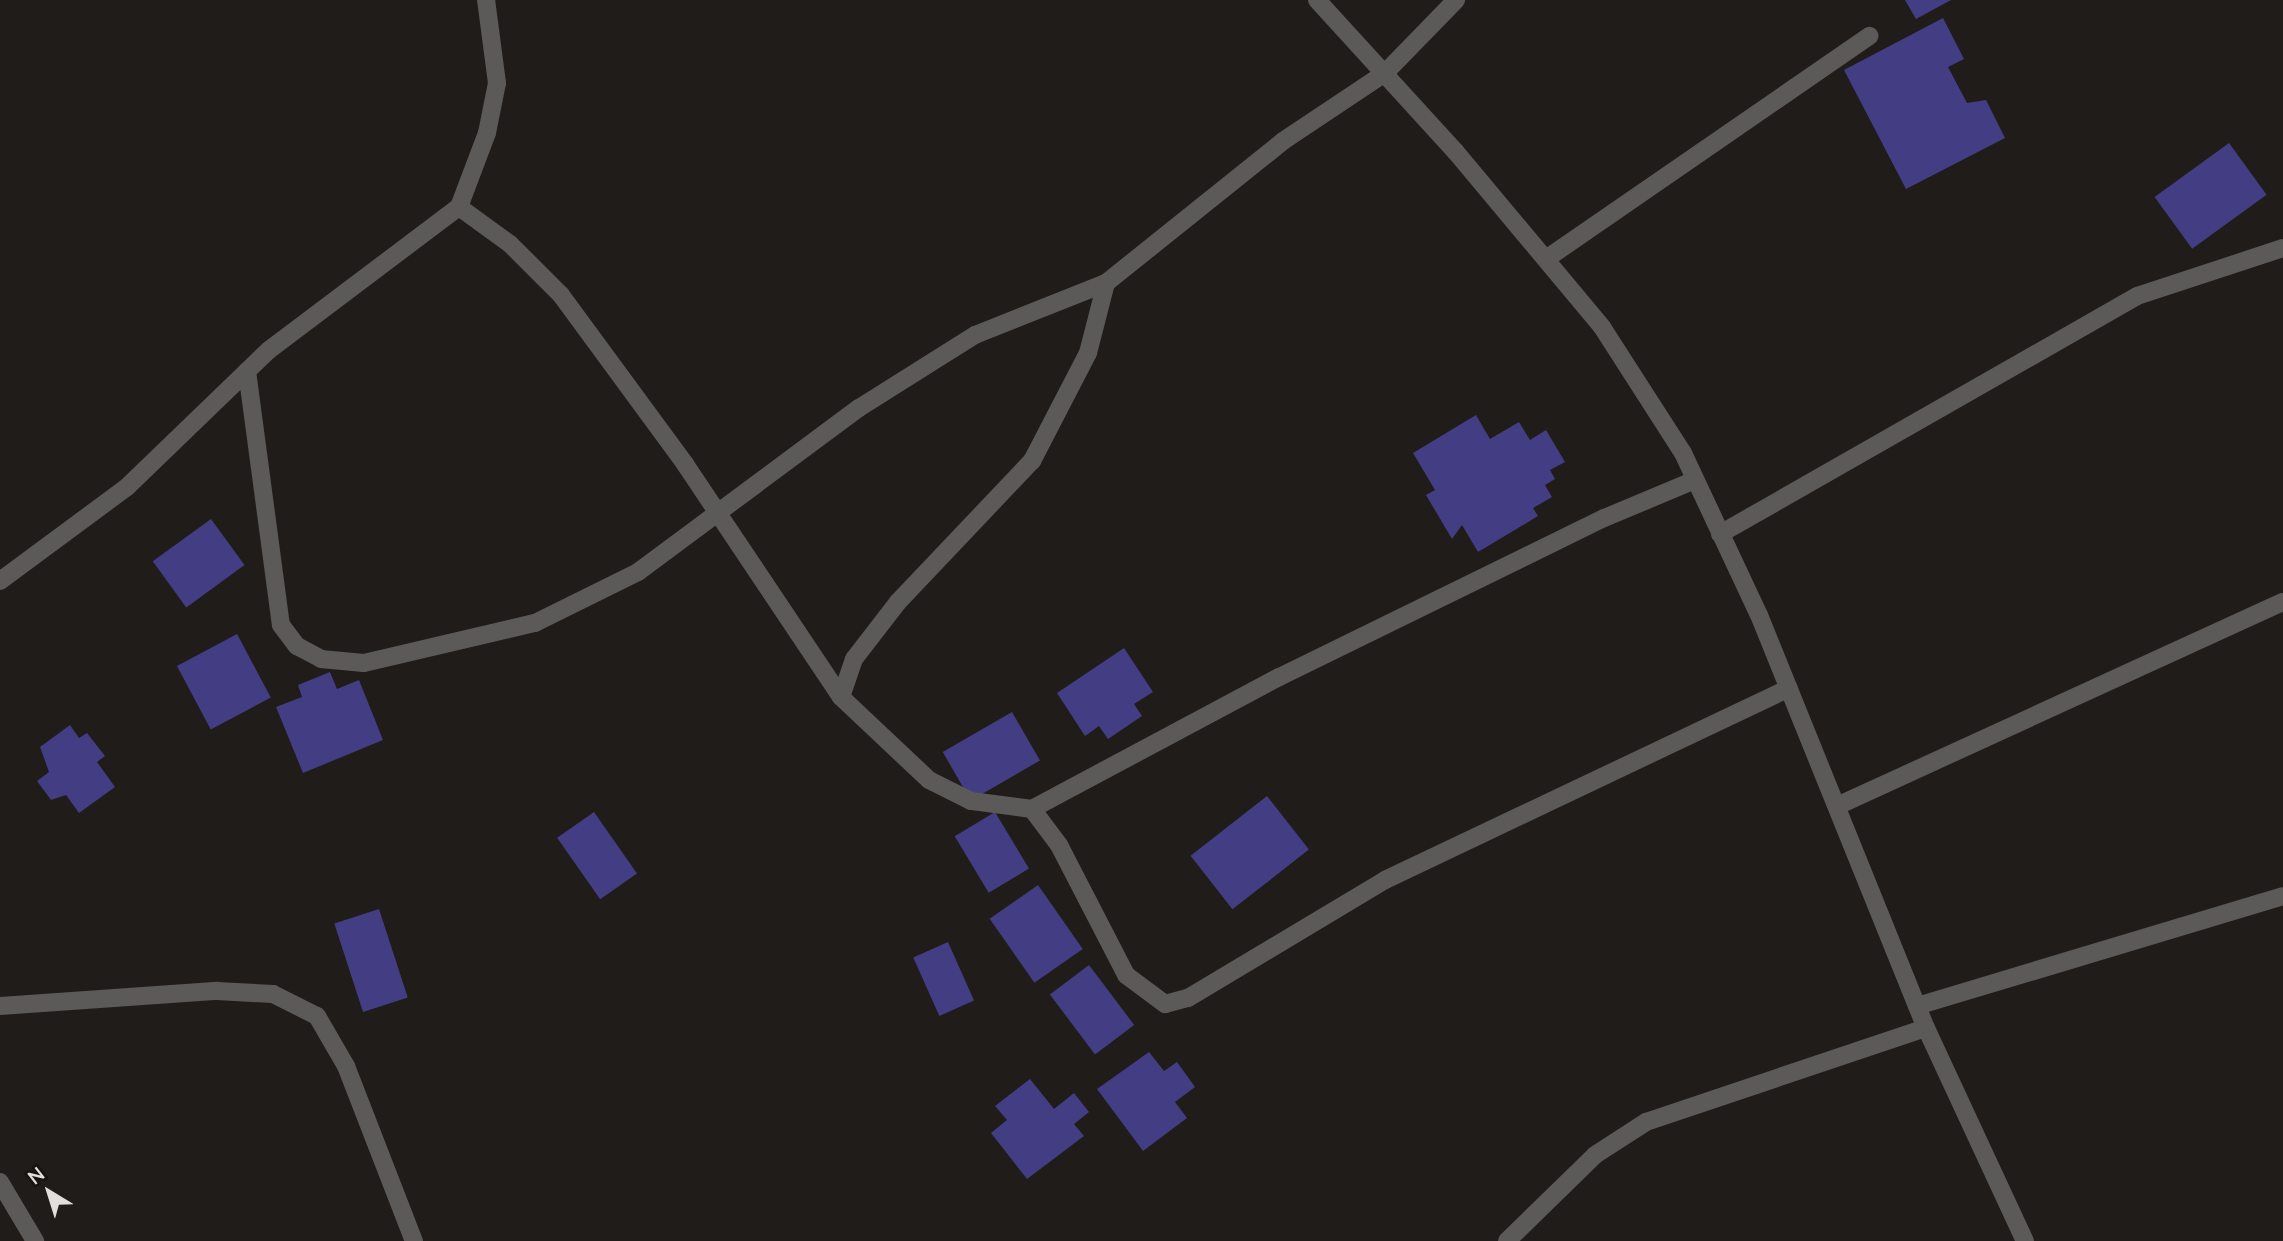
<!DOCTYPE html>
<style>
body{margin:0}
#map{position:relative;width:2283px;height:1241px;overflow:hidden;background:#201c1a;font-family:Lato,sans-serif}
div>[style]{position:absolute}
.building>*{inset:0;background:#433d83;transform-origin:0 0}
.minor>*{height:18px;margin:-9px;padding:0 9px;transform-origin:9px;border-radius:9px;background:#5b5a58}
span{translate:-50% -50%;white-space:nowrap;text-align:center;line-height:1.15;-webkit-text-stroke:7px #171311;paint-order:stroke}
.north{position:absolute;left:14px;top:1157px;width:70px;height:70px;-webkit-text-stroke:5px #171311;paint-order:stroke;rotate:322deg;font-size:19px;font-weight:700;line-height:28px;text-align:center;color:#e1dedc}
.north::after{content:'';display:block;margin:auto;width:24px;height:32px;background:#e1dedc;clip-path:polygon(50% 0,100% 100%,50% 72%,0 100%)}
</style>
<div id="map">
<div class="building">
<div style="clip-path:polygon(1905px 0,1951px 0,1916px 19px)"></div>
<div style="clip-path:polygon(1943px 18px,1964px 59px,1948px 67px,1967px 103px,1986px 100px,2005px 138px,1906px 189px,1844px 70px)"></div>
<div style="left:2229px;top:143px;width:64px;height:92px;rotate:54deg"></div>
<div style="clip-path:polygon(1476px 415px,1490px 439px,1519px 422px,1530px 440px,1546px 430px,1565px 462px,1550px 470px,1555px 479px,1545px 485px,1552px 497px,1533px 508px,1538px 516px,1478px 552px,1462px 525px,1452px 539px,1426px 495px,1435px 490px,1413px 453px)"></div>
<div style="left:211px;top:519px;width:57px;height:72px;rotate:54deg"></div>
<div style="left:237px;top:634px;width:72px;height:68px;rotate:62deg"></div>
<div style="clip-path:polygon(1124px 648px,1153px 692px,1134px 704px,1142px 716px,1108px 739px,1099px 726px,1085px 736px,1057px 693px)"></div>
<div style="clip-path:polygon(330px 672px,337px 689px,359px 680px,383px 740px,303px 773px,276px 707px,302px 697px,298px 685px)"></div>
<div style="left:1012px;top:712px;width:56px;height:80px;rotate:60deg"></div>
<div style="clip-path:polygon(70px 725px,79px 738px,87px 733px,105px 756px,97px 762px,115px 787px,79px 813px,66px 795px,51px 800px,37px 781px,49px 772px,40px 747px)"></div>
<div style="left:1267px;top:796px;width:68px;height:97px;rotate:52deg"></div>
<div style="left:594px;top:812px;width:75px;height:45px;rotate:55deg"></div>
<div style="left:995px;top:812px;width:66px;height:47px;rotate:59deg"></div>
<div style="left:1038px;top:885px;width:78px;height:59px;rotate:55deg"></div>
<div style="left:379px;top:909px;width:93px;height:47px;rotate:72deg"></div>
<div style="left:948px;top:942px;width:64px;height:38px;rotate:66deg"></div>
<div style="left:1089px;top:965px;width:75px;height:49px;rotate:53deg"></div>
<div style="clip-path:polygon(1149px 1052px,1164px 1071px,1177px 1062px,1195px 1087px,1175px 1102px,1187px 1118px,1143px 1151px,1097px 1089px)"></div>
<div style="clip-path:polygon(1030px 1079px,1054px 1109px,1074px 1093px,1089px 1112px,1074px 1124px,1084px 1136px,1027px 1179px,991px 1133px,1007px 1120px,995px 1106px)"></div>
</div>
<div class="minor">
<div style="left:1317px;top:0;width:205px;rotate:47.6deg"></div>
<div style="left:1455px;top:151px;width:229px;rotate:50.1deg"></div>
<div style="left:1602px;top:327px;width:150px;rotate:57.3deg"></div>
<div style="left:1683px;top:453px;width:179px;rotate:64.9deg"></div>
<div style="left:1759px;top:615px;width:445px;rotate:68deg"></div>
<div style="left:1926px;top:1028px;width:235px;rotate:65.1deg"></div>
<div style="left:459px;top:207px;width:79px;rotate:-69.3deg"></div>
<div style="left:487px;top:133px;width:51px;rotate:-78.7deg"></div>
<div style="left:497px;top:83px;width:84px;rotate:-97.5deg"></div>
<div style="left:1546px;top:259px;width:393px;rotate:-34.6deg"></div>
<div style="left:247px;top:371px;width:256px;rotate:82.4deg"></div>
<div style="left:281px;top:625px;width:26px;rotate:53deg"></div>
<div style="left:297px;top:646px;width:27px;rotate:28deg"></div>
<div style="left:321px;top:659px;width:43px;rotate:5.3deg"></div>
<div style="left:364px;top:663px;width:176px;rotate:-13.2deg"></div>
<div style="left:535px;top:623px;width:115px;rotate:-26.3deg"></div>
<div style="left:638px;top:572px;width:275px;rotate:-36.6deg"></div>
<div style="left:859px;top:408px;width:137px;rotate:-32.2deg"></div>
<div style="left:975px;top:335px;width:141px;rotate:-21.7deg"></div>
<div style="left:1695px;top:480px;width:99px;rotate:157.3deg"></div>
<div style="left:1604px;top:518px;width:362px;rotate:153.9deg"></div>
<div style="left:1279px;top:677px;width:280px;rotate:151.9deg"></div>
<div style="left:1032px;top:809px;width:45px;rotate:53.1deg"></div>
<div style="left:1059px;top:845px;width:146px;rotate:62.7deg"></div>
<div style="left:1126px;top:975px;width:49px;rotate:36.6deg"></div>
<div style="left:1165px;top:1004px;width:24px;rotate:-15deg"></div>
<div style="left:1188px;top:998px;width:230px;rotate:-30.9deg"></div>
<div style="left:1385px;top:880px;width:447px;rotate:-25.4deg"></div>
<div style="left:1720px;top:534px;width:480px;rotate:-29.7deg"></div>
<div style="left:2137px;top:296px;width:154px;rotate:-18.2deg"></div>
<div style="left:0;top:581px;width:158px;rotate:-36.5deg"></div>
<div style="left:127px;top:487px;width:197px;rotate:-44deg"></div>
<div style="left:269px;top:350px;width:238px;rotate:-37deg"></div>
<div style="left:459px;top:207px;width:63px;rotate:36deg"></div>
<div style="left:510px;top:244px;width:72px;rotate:45deg"></div>
<div style="left:561px;top:295px;width:210px;rotate:53.7deg"></div>
<div style="left:685px;top:464px;width:280px;rotate:56.2deg"></div>
<div style="left:1837px;top:806px;width:490px;rotate:-24.6deg"></div>
<div style="left:1032px;top:809px;width:62px;rotate:-172.5deg"></div>
<div style="left:971px;top:801px;width:47px;rotate:-153.4deg"></div>
<div style="left:929px;top:780px;width:121px;rotate:-136.7deg"></div>
<div style="left:841px;top:697px;width:40px;rotate:-71.1deg"></div>
<div style="left:854px;top:659px;width:72px;rotate:-52.3deg"></div>
<div style="left:898px;top:602px;width:195px;rotate:-46.5deg"></div>
<div style="left:1032px;top:461px;width:122px;rotate:-62.6deg"></div>
<div style="left:1088px;top:353px;width:72px;rotate:-75.6deg"></div>
<div style="left:1106px;top:283px;width:227px;rotate:-38.7deg"></div>
<div style="left:1283px;top:141px;width:123px;rotate:-33.7deg"></div>
<div style="left:1385px;top:73px;width:102px;rotate:-45.8deg"></div>
<div style="left:0;top:1006px;width:218px;rotate:-4deg"></div>
<div style="left:217px;top:991px;width:56px;rotate:3.1deg"></div>
<div style="left:273px;top:994px;width:49px;rotate:26.6deg"></div>
<div style="left:317px;top:1016px;width:58px;rotate:59.9deg"></div>
<div style="left:346px;top:1066px;width:188px;rotate:68.8deg"></div>
<div style="left:1917px;top:1006px;width:382px;rotate:-16.7deg"></div>
<div style="left:0;top:1182px;width:69px;rotate:59.3deg"></div>
<div style="left:1507px;top:1241px;width:123px;rotate:-44.3deg"></div>
<div style="left:1595px;top:1155px;width:61px;rotate:-32.9deg"></div>
<div style="left:1646px;top:1122px;width:295px;rotate:-18.6deg"></div>
</div>
<div class="north">N</div>
</div>
